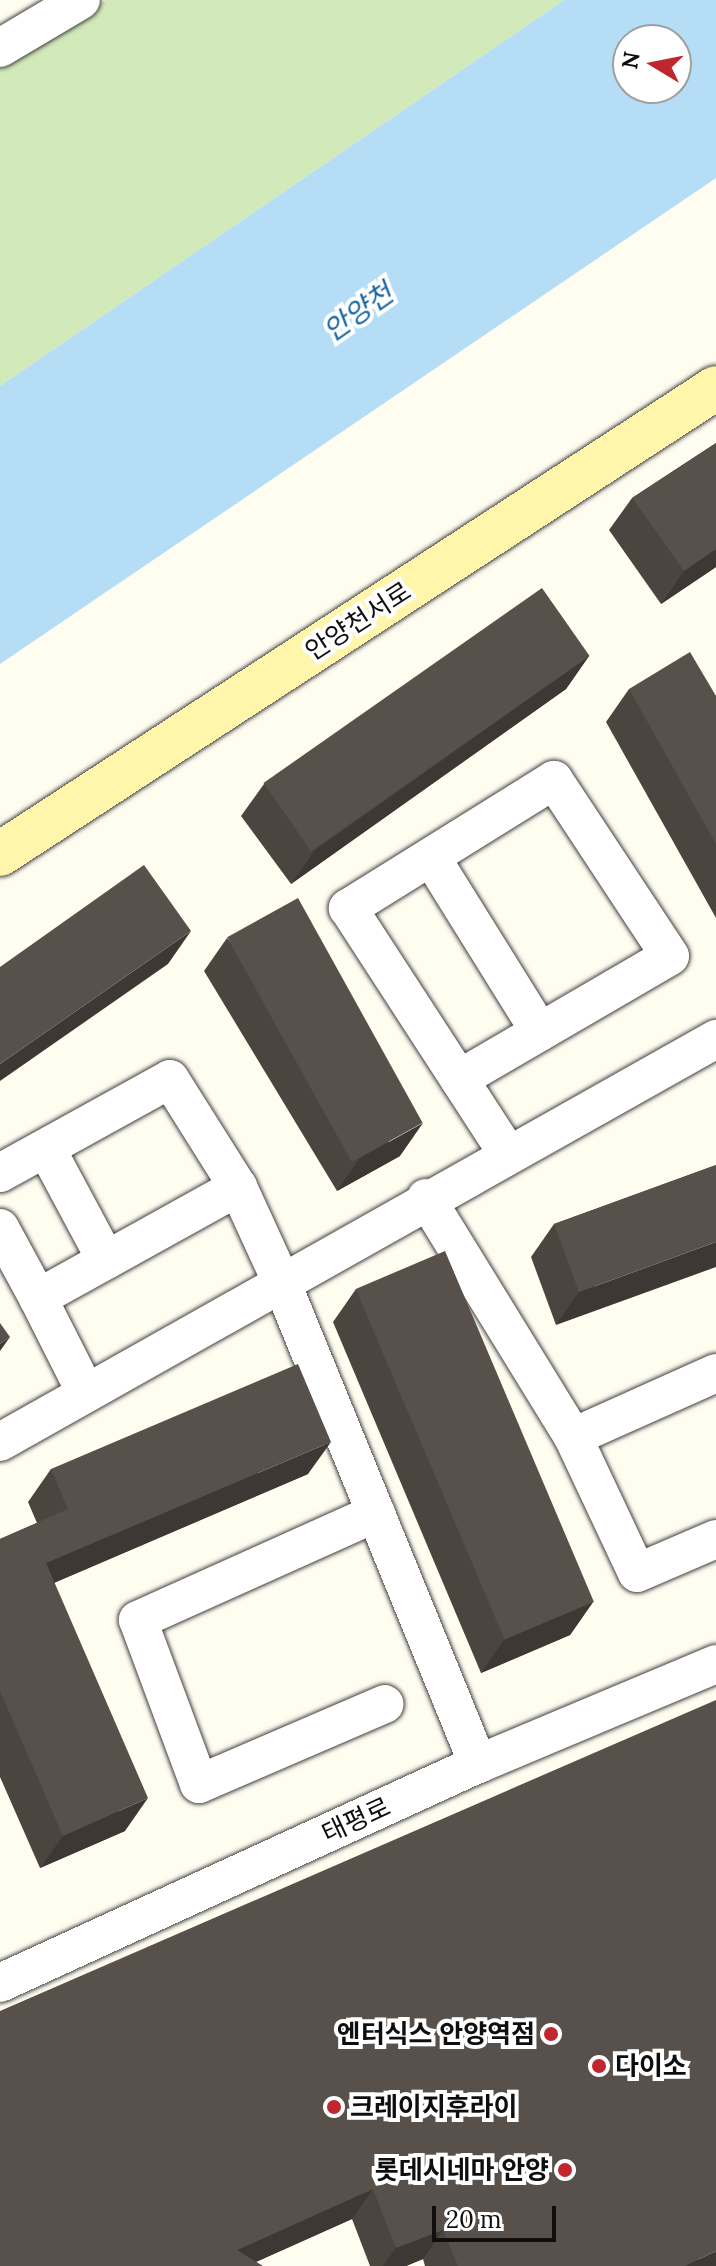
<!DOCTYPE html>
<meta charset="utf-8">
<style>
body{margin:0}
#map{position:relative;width:716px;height:2266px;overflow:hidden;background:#fffcf0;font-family:Lora,"Noto Sans KR",serif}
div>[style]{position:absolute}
.green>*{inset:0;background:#d2eab9}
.water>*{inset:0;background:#b5def6}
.roads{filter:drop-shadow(0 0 2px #414141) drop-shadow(0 0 2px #414141)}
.street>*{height:38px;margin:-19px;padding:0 19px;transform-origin:19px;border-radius:19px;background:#fff}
.secondary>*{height:44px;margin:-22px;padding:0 22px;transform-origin:22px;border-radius:22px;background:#fff5ab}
.wall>*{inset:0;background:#4b4540}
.shaded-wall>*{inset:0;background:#3d3834}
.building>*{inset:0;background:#57504b;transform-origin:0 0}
.dots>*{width:22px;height:22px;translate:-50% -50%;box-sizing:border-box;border:4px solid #fff;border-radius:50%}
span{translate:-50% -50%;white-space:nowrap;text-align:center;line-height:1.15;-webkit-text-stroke:8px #fff;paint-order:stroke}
.street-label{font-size:26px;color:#0e0e0e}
.poi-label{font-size:26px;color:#0e0e0e;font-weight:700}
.right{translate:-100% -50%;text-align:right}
.left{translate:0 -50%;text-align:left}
.water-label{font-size:28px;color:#1765a1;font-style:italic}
.north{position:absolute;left:612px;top:24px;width:80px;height:80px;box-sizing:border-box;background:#fff;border:2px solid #9f9f9f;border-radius:50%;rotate:280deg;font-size:22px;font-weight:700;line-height:32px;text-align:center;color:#0e0e0e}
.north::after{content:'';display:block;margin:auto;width:28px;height:36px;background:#bf262d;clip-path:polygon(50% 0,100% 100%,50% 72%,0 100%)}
.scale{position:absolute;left:432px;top:2206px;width:124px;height:36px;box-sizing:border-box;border:4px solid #0e0e0e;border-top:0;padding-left:10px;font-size:24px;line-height:28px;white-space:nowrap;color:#0e0e0e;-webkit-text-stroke:6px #fff;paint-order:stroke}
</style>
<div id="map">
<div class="green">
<div style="clip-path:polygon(106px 0,564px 0,0 386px,0 65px)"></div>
</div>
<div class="water">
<div style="clip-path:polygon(evenodd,564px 0,716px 0,716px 178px,0 664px,0 386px,564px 0,628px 40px,676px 40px,676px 88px,628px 88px,628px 40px)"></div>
</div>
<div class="roads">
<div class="street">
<div style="left:0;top:48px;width:94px;rotate:-30.7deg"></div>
<div style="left:431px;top:857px;width:206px;rotate:58.1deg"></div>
<div style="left:459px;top:1079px;width:244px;rotate:-30.2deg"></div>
<div style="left:670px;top:956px;width:211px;rotate:-123.4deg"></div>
<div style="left:554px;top:780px;width:243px;rotate:148.1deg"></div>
<div style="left:348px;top:908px;width:292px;rotate:57deg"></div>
<div style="left:46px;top:1148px;width:127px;rotate:61.8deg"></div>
<div style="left:0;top:1173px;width:194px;rotate:-28.9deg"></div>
<div style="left:170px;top:1079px;width:128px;rotate:57.8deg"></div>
<div style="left:238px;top:1187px;width:103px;rotate:65.4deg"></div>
<div style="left:281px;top:1281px;width:522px;rotate:67.81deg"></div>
<div style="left:426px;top:1198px;width:281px;rotate:58.4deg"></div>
<div style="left:573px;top:1437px;width:150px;rotate:64.8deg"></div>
<div style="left:637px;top:1573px;width:86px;rotate:-23.3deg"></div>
<div style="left:0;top:1228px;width:80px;rotate:61.5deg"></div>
<div style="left:38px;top:1298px;width:229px;rotate:-29deg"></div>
<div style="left:38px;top:1298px;width:106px;rotate:63.2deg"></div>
<div style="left:573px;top:1437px;width:157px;rotate:-24.1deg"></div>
<div style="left:0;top:1442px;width:822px;rotate:-29.37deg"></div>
<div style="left:376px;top:1513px;width:261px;rotate:155.8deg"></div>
<div style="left:138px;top:1620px;width:175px;rotate:69.6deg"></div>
<div style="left:199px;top:1784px;width:202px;rotate:-23.3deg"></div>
<div style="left:0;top:1983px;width:526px;rotate:-24.62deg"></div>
<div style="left:478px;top:1764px;width:258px;rotate:-22.8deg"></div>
</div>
<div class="secondary">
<div style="left:0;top:854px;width:854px;rotate:-33.06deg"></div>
</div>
</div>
<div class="wall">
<div style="clip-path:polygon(716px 443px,716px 567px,661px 604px,609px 530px,632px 498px)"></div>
<div style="clip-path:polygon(589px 656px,566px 689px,291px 884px,241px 816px,264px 784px)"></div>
<div style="clip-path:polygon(629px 689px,716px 696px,716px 918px,606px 722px)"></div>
<div style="clip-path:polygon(227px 938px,400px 1156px,337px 1191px,204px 971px)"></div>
<div style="clip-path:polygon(716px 1165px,556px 1325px,531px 1257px,554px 1224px)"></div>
<div style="clip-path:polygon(356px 1289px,593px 1602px,570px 1635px,481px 1673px,333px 1322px)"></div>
<div style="clip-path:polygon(51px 1469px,308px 1474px,54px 1583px,125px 1831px,40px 1868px,0 1777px,0 1539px,37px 1523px,28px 1502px)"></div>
<div style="clip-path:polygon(0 2011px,716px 2266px,425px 2266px,423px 2259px,406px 2266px,370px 2266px,352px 2219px,256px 2262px,0 2266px)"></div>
</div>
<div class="shaded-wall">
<div style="clip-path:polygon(716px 549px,716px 567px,661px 604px,684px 571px)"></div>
<div style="clip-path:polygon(589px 656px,566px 689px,291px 884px,314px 851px)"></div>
<div style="clip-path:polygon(191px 931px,168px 964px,0 1081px,0 1064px)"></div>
<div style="clip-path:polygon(423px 1123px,400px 1156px,337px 1191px,360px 1158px)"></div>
<div style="clip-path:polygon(716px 1242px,716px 1267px,556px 1325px,579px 1292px)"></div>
<div style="clip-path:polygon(10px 1337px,0 1351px,0 1344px)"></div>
<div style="clip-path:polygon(331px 1442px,308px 1474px,23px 1596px,46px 1563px)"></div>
<div style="clip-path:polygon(593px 1602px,570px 1635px,481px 1673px,504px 1640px)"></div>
<div style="clip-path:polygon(148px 1798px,125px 1831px,40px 1868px,63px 1836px)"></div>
<div style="clip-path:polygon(373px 2189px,352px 2219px,247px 2266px,237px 2250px)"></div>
<div style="clip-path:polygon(443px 2230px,423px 2259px,406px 2266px,383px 2266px,396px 2248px)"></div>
<div style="clip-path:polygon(716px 2251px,716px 2266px,685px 2266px)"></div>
</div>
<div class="building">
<div style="clip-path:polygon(716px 443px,716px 549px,684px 571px,632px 498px)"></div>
<div style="left:542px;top:588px;width:83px;height:340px;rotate:55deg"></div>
<div style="clip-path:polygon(690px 652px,716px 696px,716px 844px,629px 689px)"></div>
<div style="clip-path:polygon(144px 865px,191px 931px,0 1064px,0 967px)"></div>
<div style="left:298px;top:898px;width:257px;height:81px;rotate:61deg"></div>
<div style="clip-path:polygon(716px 1165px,716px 1242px,579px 1292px,554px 1224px)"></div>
<div style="left:445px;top:1251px;width:381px;height:97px;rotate:67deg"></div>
<div style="clip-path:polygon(0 1323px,10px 1337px,0 1344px)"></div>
<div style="clip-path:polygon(298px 1364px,331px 1442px,46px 1563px,148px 1798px,63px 1836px,0 1691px,0 1539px,68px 1509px,51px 1469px)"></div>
<div style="clip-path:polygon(716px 1700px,716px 2251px,685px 2266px,458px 2266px,443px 2230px,396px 2248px,373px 2189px,237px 2250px,263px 2266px,0 2266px,0 2011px)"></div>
</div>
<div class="dots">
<div style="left:551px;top:2034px;background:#bf262d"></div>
<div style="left:599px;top:2066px;background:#bf262d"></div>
<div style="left:334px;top:2107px;background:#bf262d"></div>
<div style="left:565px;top:2170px;background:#bf262d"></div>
</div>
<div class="street-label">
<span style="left:358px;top:621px;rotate:-33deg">안양천서로</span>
<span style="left:356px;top:1820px;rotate:-25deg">태평로</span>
</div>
<div class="poi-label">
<span class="right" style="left:535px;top:2034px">엔터식스 안양역점</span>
<span class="left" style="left:615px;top:2066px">다이소</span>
<span class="left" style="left:350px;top:2107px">크레이지후라이</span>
<span class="right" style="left:549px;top:2170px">롯데시네마 안양</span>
</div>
<div class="water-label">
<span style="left:358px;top:312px;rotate:-35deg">안양천</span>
</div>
<div class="north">N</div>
<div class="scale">20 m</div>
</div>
